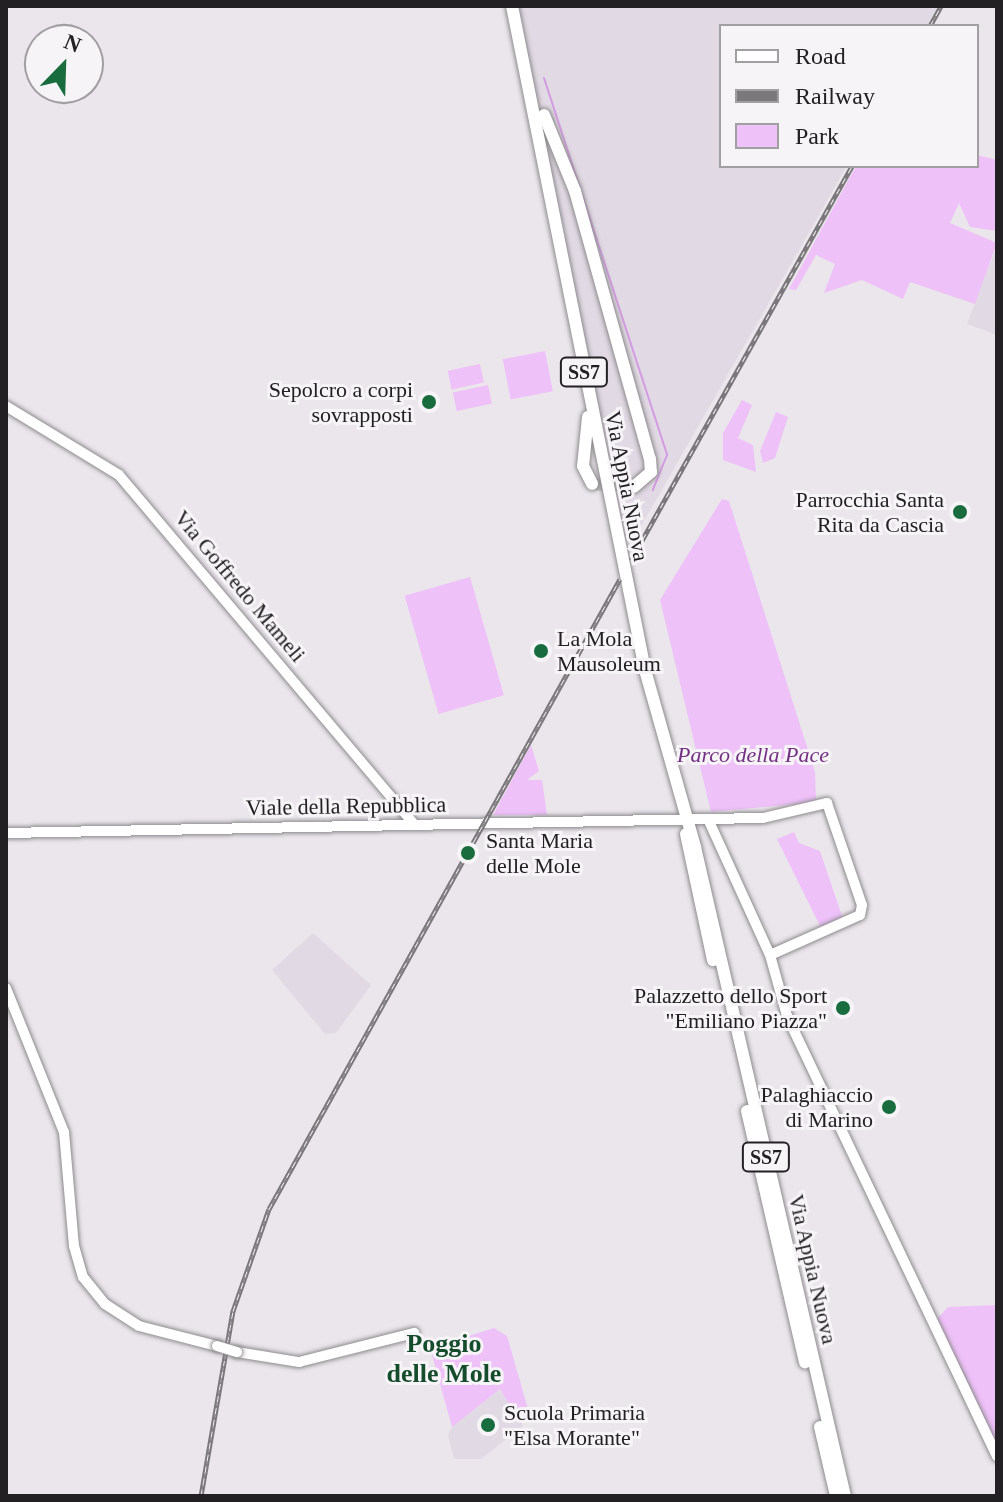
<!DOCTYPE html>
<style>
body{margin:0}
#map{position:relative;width:1003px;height:1502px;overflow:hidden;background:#eae6eb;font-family:"Times New Roman",serif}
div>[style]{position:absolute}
.built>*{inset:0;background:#e1d9e3}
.green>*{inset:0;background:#eec1f9;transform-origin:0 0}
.stream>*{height:2px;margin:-1px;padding:0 1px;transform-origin:1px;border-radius:1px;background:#d49ce2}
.major-tunnel>*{height:12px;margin-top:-6px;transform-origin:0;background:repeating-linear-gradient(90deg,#c2bec3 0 12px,transparent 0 18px)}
.roads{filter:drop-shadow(0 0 2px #8e8b8f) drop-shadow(0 0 2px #8e8b8f)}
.minor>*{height:10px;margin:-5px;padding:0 5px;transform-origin:5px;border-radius:5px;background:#fff}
.major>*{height:12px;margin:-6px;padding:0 6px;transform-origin:6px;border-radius:6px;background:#fff}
.rail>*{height:5px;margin-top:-2.5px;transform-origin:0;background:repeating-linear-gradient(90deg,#f7f4f8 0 6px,#7b787b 0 12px);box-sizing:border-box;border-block:2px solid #7b787b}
.bridges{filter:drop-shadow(0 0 2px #8e8b8f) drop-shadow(0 0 2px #8e8b8f)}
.minor-bridge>*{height:10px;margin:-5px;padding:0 5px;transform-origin:5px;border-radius:5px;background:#fff}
.dots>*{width:22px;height:22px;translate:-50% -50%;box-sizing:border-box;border:4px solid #f7f4f8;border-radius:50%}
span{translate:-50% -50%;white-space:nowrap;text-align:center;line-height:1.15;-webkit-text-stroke:6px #f7f4f8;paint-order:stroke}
.shield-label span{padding:2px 6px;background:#f7f4f8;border:2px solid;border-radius:6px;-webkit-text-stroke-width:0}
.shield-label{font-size:20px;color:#222022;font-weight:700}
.poi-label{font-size:22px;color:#222022}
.right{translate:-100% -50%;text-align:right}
.left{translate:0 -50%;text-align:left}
.street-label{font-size:22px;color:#222022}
.park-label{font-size:22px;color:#733082;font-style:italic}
.quarter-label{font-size:26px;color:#154d2c;font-weight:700}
.frame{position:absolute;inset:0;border:8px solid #222022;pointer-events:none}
.legend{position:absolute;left:719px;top:24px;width:260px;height:144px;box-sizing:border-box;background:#f7f4f8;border:2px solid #a29fa2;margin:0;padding:10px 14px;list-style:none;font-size:24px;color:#222022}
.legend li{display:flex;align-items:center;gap:16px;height:40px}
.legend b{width:40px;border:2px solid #a29fa2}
.north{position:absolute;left:24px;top:24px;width:80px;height:80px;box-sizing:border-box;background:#f7f4f8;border:2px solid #a29fa2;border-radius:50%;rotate:23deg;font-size:22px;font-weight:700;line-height:32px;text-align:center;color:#222022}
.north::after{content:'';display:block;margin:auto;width:28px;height:36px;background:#186c3d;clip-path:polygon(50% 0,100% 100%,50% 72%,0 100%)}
</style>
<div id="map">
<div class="built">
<div style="clip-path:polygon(512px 6px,941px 6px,929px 26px,721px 26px,721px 166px,847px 166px,632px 542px,615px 536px)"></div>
<div style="clip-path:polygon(997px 246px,997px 335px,967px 324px)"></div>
<div style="clip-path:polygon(313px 933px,371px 985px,336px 1033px,325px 1034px,272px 970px)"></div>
<div style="clip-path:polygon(500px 1389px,523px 1426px,481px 1459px,454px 1459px,448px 1435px,452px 1427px)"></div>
</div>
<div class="green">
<div style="clip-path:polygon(977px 155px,997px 160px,997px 231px,970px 227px,959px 203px,950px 223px,997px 243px,975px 304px,910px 282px,903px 299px,862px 280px,824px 293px,835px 264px,816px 255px,796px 290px,789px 289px,856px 166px,977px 166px)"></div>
<div style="left:545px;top:351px;width:41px;height:43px;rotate:79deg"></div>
<div style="left:480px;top:364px;width:19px;height:33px;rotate:78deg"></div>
<div style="left:488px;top:385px;width:19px;height:36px;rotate:78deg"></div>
<div style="clip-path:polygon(742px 400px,752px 405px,738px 438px,753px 445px,756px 472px,723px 460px,723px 433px)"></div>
<div style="clip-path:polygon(776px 412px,788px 417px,775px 458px,763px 463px,760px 451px)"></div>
<div style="clip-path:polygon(722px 499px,729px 501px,815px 772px,816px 802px,711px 812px,660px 600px)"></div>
<div style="left:470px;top:577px;width:123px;height:68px;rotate:74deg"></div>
<div style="clip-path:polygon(531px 745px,539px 771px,527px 780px,542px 780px,547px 815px,493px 815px)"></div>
<div style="clip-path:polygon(794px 832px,799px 843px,820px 851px,843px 919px,821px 928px,777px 839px)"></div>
<div style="clip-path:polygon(997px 1305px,997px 1445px,937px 1319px,948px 1307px)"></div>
<div style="clip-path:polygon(494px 1328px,507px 1336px,530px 1416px,521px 1424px,500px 1389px,452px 1427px,430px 1348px)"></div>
</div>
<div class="stream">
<div style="left:544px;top:78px;width:397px;rotate:71.9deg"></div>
<div style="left:667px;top:455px;width:38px;rotate:112deg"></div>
</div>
<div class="major-tunnel">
<div style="left:592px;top:484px;width:42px;rotate:4.1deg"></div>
</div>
<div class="roads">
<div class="minor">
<div style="left:6px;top:406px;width:132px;rotate:31.4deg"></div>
<div style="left:119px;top:475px;width:458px;rotate:49.8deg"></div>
<div style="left:708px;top:819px;width:149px;rotate:65.5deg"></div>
<div style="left:770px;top:955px;width:63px;rotate:74.4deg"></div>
<div style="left:787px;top:1016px;width:488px;rotate:64.5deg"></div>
<div style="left:6px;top:833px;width:757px;rotate:-1.14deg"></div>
<div style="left:763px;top:818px;width:66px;rotate:-13.2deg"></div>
<div style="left:827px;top:803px;width:108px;rotate:71.1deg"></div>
<div style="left:862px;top:905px;width:10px;rotate:101deg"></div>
<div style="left:860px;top:915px;width:98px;rotate:156deg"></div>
<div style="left:6px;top:988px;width:155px;rotate:68.1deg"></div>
<div style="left:64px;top:1132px;width:114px;rotate:85deg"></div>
<div style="left:74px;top:1246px;width:32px;rotate:74deg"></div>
<div style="left:83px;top:1277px;width:35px;rotate:51deg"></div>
<div style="left:105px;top:1304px;width:40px;rotate:32.9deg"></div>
<div style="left:139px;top:1326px;width:81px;rotate:14.4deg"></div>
<div style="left:237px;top:1352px;width:63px;rotate:9.2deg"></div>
<div style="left:299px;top:1362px;width:119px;rotate:-14.2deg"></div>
</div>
<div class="major">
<div style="left:512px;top:6px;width:677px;rotate:78.67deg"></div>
<div style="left:645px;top:670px;width:184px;rotate:74.2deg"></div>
<div style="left:695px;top:847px;width:666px;rotate:76.99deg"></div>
<div style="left:544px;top:115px;width:82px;rotate:67.8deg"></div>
<div style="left:575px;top:191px;width:278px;rotate:74.4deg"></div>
<div style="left:650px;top:459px;width:13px;rotate:86deg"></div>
<div style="left:651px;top:472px;width:23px;rotate:139deg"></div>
<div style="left:588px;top:417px;width:49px;rotate:95.8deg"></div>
<div style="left:583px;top:466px;width:20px;rotate:63deg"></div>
<div style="left:686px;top:834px;width:129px;rotate:77.9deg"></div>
<div style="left:747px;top:1111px;width:258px;rotate:77deg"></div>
<div style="left:820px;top:1427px;width:71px;rotate:76.9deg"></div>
</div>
</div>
<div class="rail">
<div style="left:930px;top:26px;width:23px;rotate:-61deg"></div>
<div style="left:631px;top:560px;width:452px;rotate:-60.7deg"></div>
<div style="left:201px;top:1496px;width:188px;rotate:-80.2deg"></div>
<div style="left:233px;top:1311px;width:108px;rotate:-70.6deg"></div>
<div style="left:269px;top:1209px;width:721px;rotate:-60.88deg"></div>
</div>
<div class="bridges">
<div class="minor-bridge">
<div style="left:217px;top:1346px;width:21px;rotate:17deg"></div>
</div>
</div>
<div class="dots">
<div style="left:429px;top:402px;background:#186c3d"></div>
<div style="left:960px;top:512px;background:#186c3d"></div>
<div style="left:541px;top:651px;background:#186c3d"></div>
<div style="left:468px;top:853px;background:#186c3d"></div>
<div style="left:843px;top:1008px;background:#186c3d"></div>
<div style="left:889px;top:1107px;background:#186c3d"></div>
<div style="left:488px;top:1425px;background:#186c3d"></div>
</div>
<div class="shield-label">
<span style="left:584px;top:372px">SS7</span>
<span style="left:766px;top:1157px">SS7</span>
</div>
<div class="poi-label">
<span class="right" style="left:413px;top:402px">Sepolcro a corpi<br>sovrapposti</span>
<span class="right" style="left:944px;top:512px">Parrocchia Santa<br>Rita da Cascia</span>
<span class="left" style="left:557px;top:651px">La Mola<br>Mausoleum</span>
<span class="left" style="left:486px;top:853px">Santa Maria<br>delle Mole</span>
<span class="right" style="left:827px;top:1008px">Palazzetto dello Sport<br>"Emiliano Piazza"</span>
<span class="right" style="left:873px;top:1107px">Palaghiaccio<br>di Marino</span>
<span class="left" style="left:504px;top:1425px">Scuola Primaria<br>"Elsa Morante"</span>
</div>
<div class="street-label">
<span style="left:627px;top:486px;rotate:79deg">Via Appia Nuova</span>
<span style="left:240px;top:586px;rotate:50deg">Via Goffredo Mameli</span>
<span style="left:346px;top:806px;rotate:-1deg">Viale della Repubblica</span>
<span style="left:813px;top:1269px;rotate:77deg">Via Appia Nuova</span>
</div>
<div class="park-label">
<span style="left:753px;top:755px">Parco della Pace</span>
</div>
<div class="quarter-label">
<span style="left:444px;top:1359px">Poggio<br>delle Mole</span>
</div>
<div class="frame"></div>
<ul class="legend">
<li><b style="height:10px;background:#fff"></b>Road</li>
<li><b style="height:10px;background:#7b787b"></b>Railway</li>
<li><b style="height:22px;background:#eec1f9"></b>Park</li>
</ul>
<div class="north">N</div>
</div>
